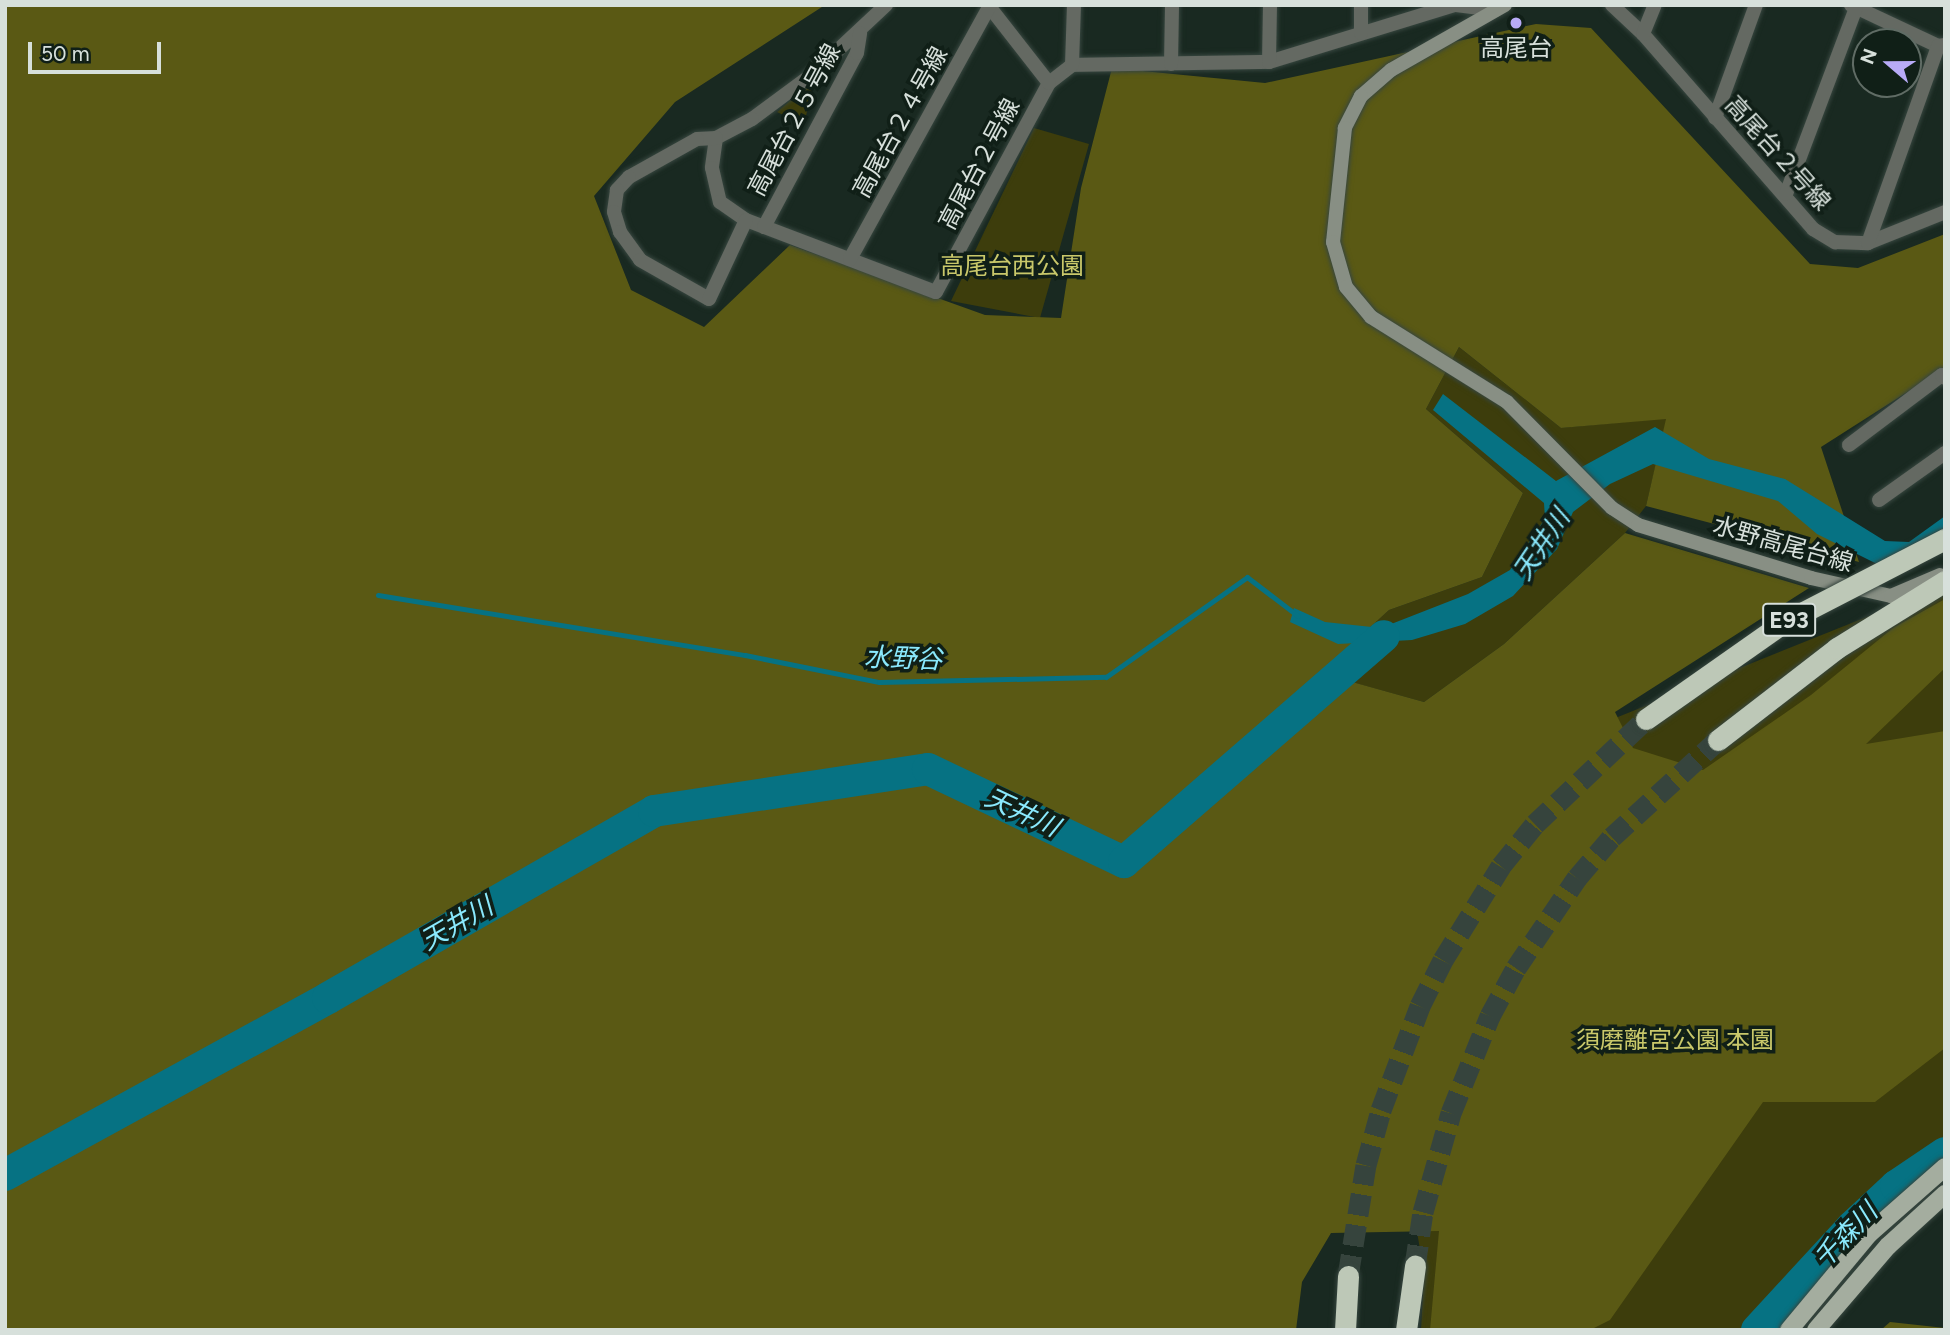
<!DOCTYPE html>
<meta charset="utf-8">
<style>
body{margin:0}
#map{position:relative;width:1950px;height:1335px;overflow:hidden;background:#192921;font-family:Figtree,"Noto Sans JP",sans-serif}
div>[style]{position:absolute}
.green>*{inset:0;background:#3d3d0c}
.forest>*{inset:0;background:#5a5914}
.water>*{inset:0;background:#067283}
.stream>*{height:5px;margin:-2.5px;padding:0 2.5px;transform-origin:2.5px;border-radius:2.5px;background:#067283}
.river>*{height:32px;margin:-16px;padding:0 16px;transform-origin:16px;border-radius:16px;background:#067283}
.highway-tunnel>*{height:21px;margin-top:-10.5px;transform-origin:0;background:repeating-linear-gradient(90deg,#36443d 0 21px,transparent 0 31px)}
.roads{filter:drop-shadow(0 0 2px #37463f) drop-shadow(0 0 2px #37463f)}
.street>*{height:14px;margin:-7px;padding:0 7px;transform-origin:7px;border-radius:7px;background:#646962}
.secondary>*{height:14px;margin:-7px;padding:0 7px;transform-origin:7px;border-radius:7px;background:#888f84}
.primary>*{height:18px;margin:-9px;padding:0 9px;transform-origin:9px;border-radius:9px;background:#a4ad9f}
.highway>*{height:21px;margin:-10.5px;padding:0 10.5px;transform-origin:10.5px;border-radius:10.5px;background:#bdc8b7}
.bridges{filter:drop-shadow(0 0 2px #37463f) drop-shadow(0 0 2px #37463f)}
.highway-bridge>*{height:21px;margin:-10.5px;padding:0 10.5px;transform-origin:10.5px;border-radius:10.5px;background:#bdc8b7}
.dots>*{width:19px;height:19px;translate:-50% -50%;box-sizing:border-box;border:4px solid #101f17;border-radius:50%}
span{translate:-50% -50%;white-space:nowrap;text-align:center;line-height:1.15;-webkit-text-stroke:7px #101f17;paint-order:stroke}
.shield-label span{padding:2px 5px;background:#101f17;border:2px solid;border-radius:5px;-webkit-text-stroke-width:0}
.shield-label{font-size:23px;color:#d7e0db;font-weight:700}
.poi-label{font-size:24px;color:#d7e0db}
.street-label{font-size:24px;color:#d7e0db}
.park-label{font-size:24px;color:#c9c86a}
.water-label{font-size:26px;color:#8ae9fd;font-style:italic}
.frame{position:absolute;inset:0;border:7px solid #d7e0db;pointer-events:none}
.north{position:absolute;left:1852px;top:28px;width:70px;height:70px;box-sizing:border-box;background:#101f17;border:2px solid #606c65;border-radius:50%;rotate:290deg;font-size:19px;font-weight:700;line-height:28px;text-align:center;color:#d7e0db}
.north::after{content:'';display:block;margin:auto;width:24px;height:32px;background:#b8abf7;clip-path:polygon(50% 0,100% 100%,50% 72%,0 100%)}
.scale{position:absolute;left:28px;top:42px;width:133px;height:32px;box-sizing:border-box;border:4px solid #d7e0db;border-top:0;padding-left:9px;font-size:21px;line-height:24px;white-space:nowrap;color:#d7e0db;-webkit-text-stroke:5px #101f17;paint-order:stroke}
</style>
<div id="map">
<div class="green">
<div style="clip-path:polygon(814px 80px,804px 125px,777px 112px)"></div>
<div style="clip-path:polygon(1034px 128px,1089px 144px,1040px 318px,951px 301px)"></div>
<div style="clip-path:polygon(1459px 347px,1561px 428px,1667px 418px,1646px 506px,1625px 533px,1504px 644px,1424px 702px,1319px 673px,1389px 610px,1482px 577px,1523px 493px,1426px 409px)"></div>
<div style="clip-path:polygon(1945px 577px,1945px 1157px,1884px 1198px,1759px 1330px,1421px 1330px,1424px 1274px,1377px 989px,1598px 725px,1884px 610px)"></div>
</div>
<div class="forest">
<div style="clip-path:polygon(5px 5px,825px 5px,675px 102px,594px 196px,631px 290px,704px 327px,790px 245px,985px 315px,1061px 318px,1081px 188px,1112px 68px,1265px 83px,1536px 24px,1591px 28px,1810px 264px,1858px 268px,1945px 234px,1945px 368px,1821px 447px,1859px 562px,1646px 506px,1666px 419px,1561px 428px,1459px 347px,1426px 409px,1523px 493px,1482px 577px,1389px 610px,1320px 673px,1424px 702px,1504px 644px,1625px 533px,1809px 588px,1615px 712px,1633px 748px,1703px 770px,1811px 695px,1893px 628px,1945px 599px,1945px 668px,1866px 744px,1945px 731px,1945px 1048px,1875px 1102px,1763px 1102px,1610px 1320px,1590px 1330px,1430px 1330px,1439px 1231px,1331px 1233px,1302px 1282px,1296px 1330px,5px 1330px)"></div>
<div style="clip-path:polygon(1890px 1322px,1945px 1328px,1945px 1330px,1881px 1330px)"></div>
</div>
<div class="water">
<div style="clip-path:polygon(1443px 394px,1556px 481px,1655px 427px,1709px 459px,1785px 479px,1885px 541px,1909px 542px,1945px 516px,1945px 541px,1877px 564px,1817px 534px,1778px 501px,1653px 464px,1610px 484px,1573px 512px,1557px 549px,1513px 596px,1465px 624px,1412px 640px,1338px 644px,1290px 622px,1294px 608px,1325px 622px,1381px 628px,1468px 594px,1510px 570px,1545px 519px,1544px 503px,1433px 410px)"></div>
</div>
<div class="stream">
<div style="left:378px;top:595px;width:372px;rotate:9.3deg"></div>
<div style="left:745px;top:655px;width:137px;rotate:11.4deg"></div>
<div style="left:879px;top:682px;width:227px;rotate:-1.3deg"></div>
<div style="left:1106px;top:677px;width:173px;rotate:-35.3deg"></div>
<div style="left:1247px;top:577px;width:64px;rotate:37.4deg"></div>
</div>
<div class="river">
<div style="left:5px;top:1175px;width:368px;rotate:-28.7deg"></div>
<div style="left:328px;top:998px;width:376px;rotate:-29.8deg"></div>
<div style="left:654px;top:811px;width:277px;rotate:-8.7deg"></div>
<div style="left:928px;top:769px;width:217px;rotate:25.4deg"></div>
<div style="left:1124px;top:862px;width:344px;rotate:-41deg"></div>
<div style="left:1757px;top:1330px;width:140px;rotate:-47.3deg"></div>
<div style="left:1852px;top:1227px;width:60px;rotate:-43deg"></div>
<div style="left:1896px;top:1186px;width:59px;rotate:-34deg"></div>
</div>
<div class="highway-tunnel">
<div style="left:1415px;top:1266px;width:55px;rotate:-81.6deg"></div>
<div style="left:1423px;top:1212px;width:103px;rotate:-74.2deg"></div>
<div style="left:1451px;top:1113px;width:105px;rotate:-68.1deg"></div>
<div style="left:1490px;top:1016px;width:55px;rotate:-61.6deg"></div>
<div style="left:1516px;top:968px;width:109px;rotate:-55.9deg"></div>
<div style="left:1577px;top:878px;width:54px;rotate:-49.5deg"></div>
<div style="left:1612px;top:837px;width:144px;rotate:-42.5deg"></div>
<div style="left:1348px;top:1276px;width:112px;rotate:-80.8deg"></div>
<div style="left:1366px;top:1165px;width:57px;rotate:-74.7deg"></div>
<div style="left:1381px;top:1110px;width:111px;rotate:-69.4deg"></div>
<div style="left:1420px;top:1006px;width:51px;rotate:-63.4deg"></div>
<div style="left:1443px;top:960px;width:110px;rotate:-58.3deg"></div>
<div style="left:1501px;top:866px;width:54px;rotate:-51deg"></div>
<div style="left:1535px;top:824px;width:153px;rotate:-43.4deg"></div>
</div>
<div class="roads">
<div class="street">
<div style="left:886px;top:5px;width:104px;rotate:136.9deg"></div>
<div style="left:810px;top:76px;width:72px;rotate:143.4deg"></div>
<div style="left:752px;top:119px;width:41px;rotate:152.2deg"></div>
<div style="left:716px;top:138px;width:30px;rotate:98deg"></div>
<div style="left:712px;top:168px;width:35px;rotate:77deg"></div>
<div style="left:720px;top:202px;width:32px;rotate:35deg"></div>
<div style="left:746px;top:220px;width:203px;rotate:20.8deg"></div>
<div style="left:936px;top:292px;width:238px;rotate:-61.6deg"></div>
<div style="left:1049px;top:83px;width:29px;rotate:-38deg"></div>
<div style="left:1072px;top:65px;width:197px;rotate:-0.9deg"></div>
<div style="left:1269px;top:62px;width:194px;rotate:-17.1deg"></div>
<div style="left:988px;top:5px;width:99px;rotate:52deg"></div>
<div style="left:1456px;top:5px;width:40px;rotate:7.1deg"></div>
<div style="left:1612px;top:5px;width:42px;rotate:43.1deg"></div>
<div style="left:1643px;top:34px;width:259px;rotate:48.9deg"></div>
<div style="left:1813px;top:229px;width:26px;rotate:31deg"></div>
<div style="left:1835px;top:242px;width:33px;rotate:2deg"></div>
<div style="left:1868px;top:243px;width:83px;rotate:-21.9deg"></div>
<div style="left:1851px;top:5px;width:96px;rotate:25.2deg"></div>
<div style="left:1938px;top:46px;width:7px;rotate:-8deg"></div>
<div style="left:1361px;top:33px;width:28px;rotate:-90deg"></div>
<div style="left:1643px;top:34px;width:31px;rotate:-68deg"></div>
<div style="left:1269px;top:62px;width:57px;rotate:-89deg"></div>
<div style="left:1171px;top:64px;width:59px;rotate:-89deg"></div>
<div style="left:1072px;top:65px;width:60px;rotate:-88.1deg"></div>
<div style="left:1715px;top:118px;width:120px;rotate:-70.1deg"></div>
<div style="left:716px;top:138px;width:19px;rotate:177deg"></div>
<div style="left:697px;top:139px;width:78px;rotate:150.8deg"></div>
<div style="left:629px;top:177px;width:18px;rotate:133deg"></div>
<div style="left:617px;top:190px;width:22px;rotate:98deg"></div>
<div style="left:614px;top:212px;width:21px;rotate:73deg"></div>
<div style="left:620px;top:232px;width:34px;rotate:54deg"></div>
<div style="left:640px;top:260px;width:79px;rotate:29.5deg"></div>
<div style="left:709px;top:299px;width:87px;rotate:-64.9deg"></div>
<div style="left:1786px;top:194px;width:199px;rotate:-69.4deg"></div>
<div style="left:764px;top:227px;width:197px;rotate:-61.9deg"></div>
<div style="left:857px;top:53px;width:20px;rotate:-81deg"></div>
<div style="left:1868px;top:243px;width:209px;rotate:-70.4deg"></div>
<div style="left:850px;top:259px;width:288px;rotate:-61.1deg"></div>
<div style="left:1849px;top:445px;width:116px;rotate:-37deg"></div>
<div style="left:1942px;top:375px;width:4px;rotate:45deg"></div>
<div style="left:1879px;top:500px;width:81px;rotate:-35.5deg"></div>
</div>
<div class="secondary">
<div style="left:1505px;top:5px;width:131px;rotate:150.3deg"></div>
<div style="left:1391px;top:70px;width:40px;rotate:139deg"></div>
<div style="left:1361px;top:96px;width:36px;rotate:117deg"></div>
<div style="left:1345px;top:128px;width:115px;rotate:96deg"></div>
<div style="left:1333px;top:242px;width:47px;rotate:73.9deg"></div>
<div style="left:1346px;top:287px;width:39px;rotate:50deg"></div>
<div style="left:1371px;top:317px;width:160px;rotate:32deg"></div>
<div style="left:1507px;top:402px;width:149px;rotate:45.3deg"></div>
<div style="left:1612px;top:508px;width:31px;rotate:33deg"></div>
<div style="left:1638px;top:525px;width:181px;rotate:17deg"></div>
<div style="left:1811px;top:578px;width:82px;rotate:12.7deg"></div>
<div style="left:1891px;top:596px;width:53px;rotate:-23.2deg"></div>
</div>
<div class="primary">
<div style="left:1789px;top:1330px;width:125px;rotate:-50.2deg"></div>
<div style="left:1869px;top:1234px;width:101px;rotate:-41.4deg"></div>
<div style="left:1816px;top:1330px;width:111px;rotate:-49.4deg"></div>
<div style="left:1888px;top:1246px;width:77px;rotate:-42.4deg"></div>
</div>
<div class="highway">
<div style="left:1718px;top:740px;width:150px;rotate:-37.7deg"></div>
<div style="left:1837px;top:648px;width:127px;rotate:-31.8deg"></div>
<div style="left:1345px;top:1330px;width:54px;rotate:-86.8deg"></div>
<div style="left:1406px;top:1330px;width:65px;rotate:-82deg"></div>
</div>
</div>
<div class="bridges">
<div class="highway-bridge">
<div style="left:1646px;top:719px;width:169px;rotate:-35.1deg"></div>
<div style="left:1784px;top:622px;width:181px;rotate:-27.3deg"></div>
</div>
</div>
<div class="dots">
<div style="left:1516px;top:23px;background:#b8abf7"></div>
</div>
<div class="shield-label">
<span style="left:1789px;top:620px">E93</span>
</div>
<div class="poi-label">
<span style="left:1516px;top:48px">高尾台</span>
</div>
<div class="street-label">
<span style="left:794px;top:120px;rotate:-62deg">高尾台２５号線</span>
<span style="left:900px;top:122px;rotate:-61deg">高尾台２４号線</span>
<span style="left:1778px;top:153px;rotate:48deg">高尾台２号線</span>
<span style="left:979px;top:164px;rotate:-62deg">高尾台２号線</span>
<span style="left:1783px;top:544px;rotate:16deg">水野高尾台線</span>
</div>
<div class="park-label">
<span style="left:1012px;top:266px">高尾台西公園</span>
<span style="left:1675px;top:1040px">須磨離宮公園 本園</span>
</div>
<div class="water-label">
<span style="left:1542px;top:545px;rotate:-56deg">天井川</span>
<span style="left:903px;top:659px;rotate:2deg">水野谷</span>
<span style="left:1022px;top:813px;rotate:25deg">天井川</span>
<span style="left:457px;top:924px;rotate:-30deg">天井川</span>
<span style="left:1846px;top:1236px;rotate:-46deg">千森川</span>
</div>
<div class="frame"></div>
<div class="north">N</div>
<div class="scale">50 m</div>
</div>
